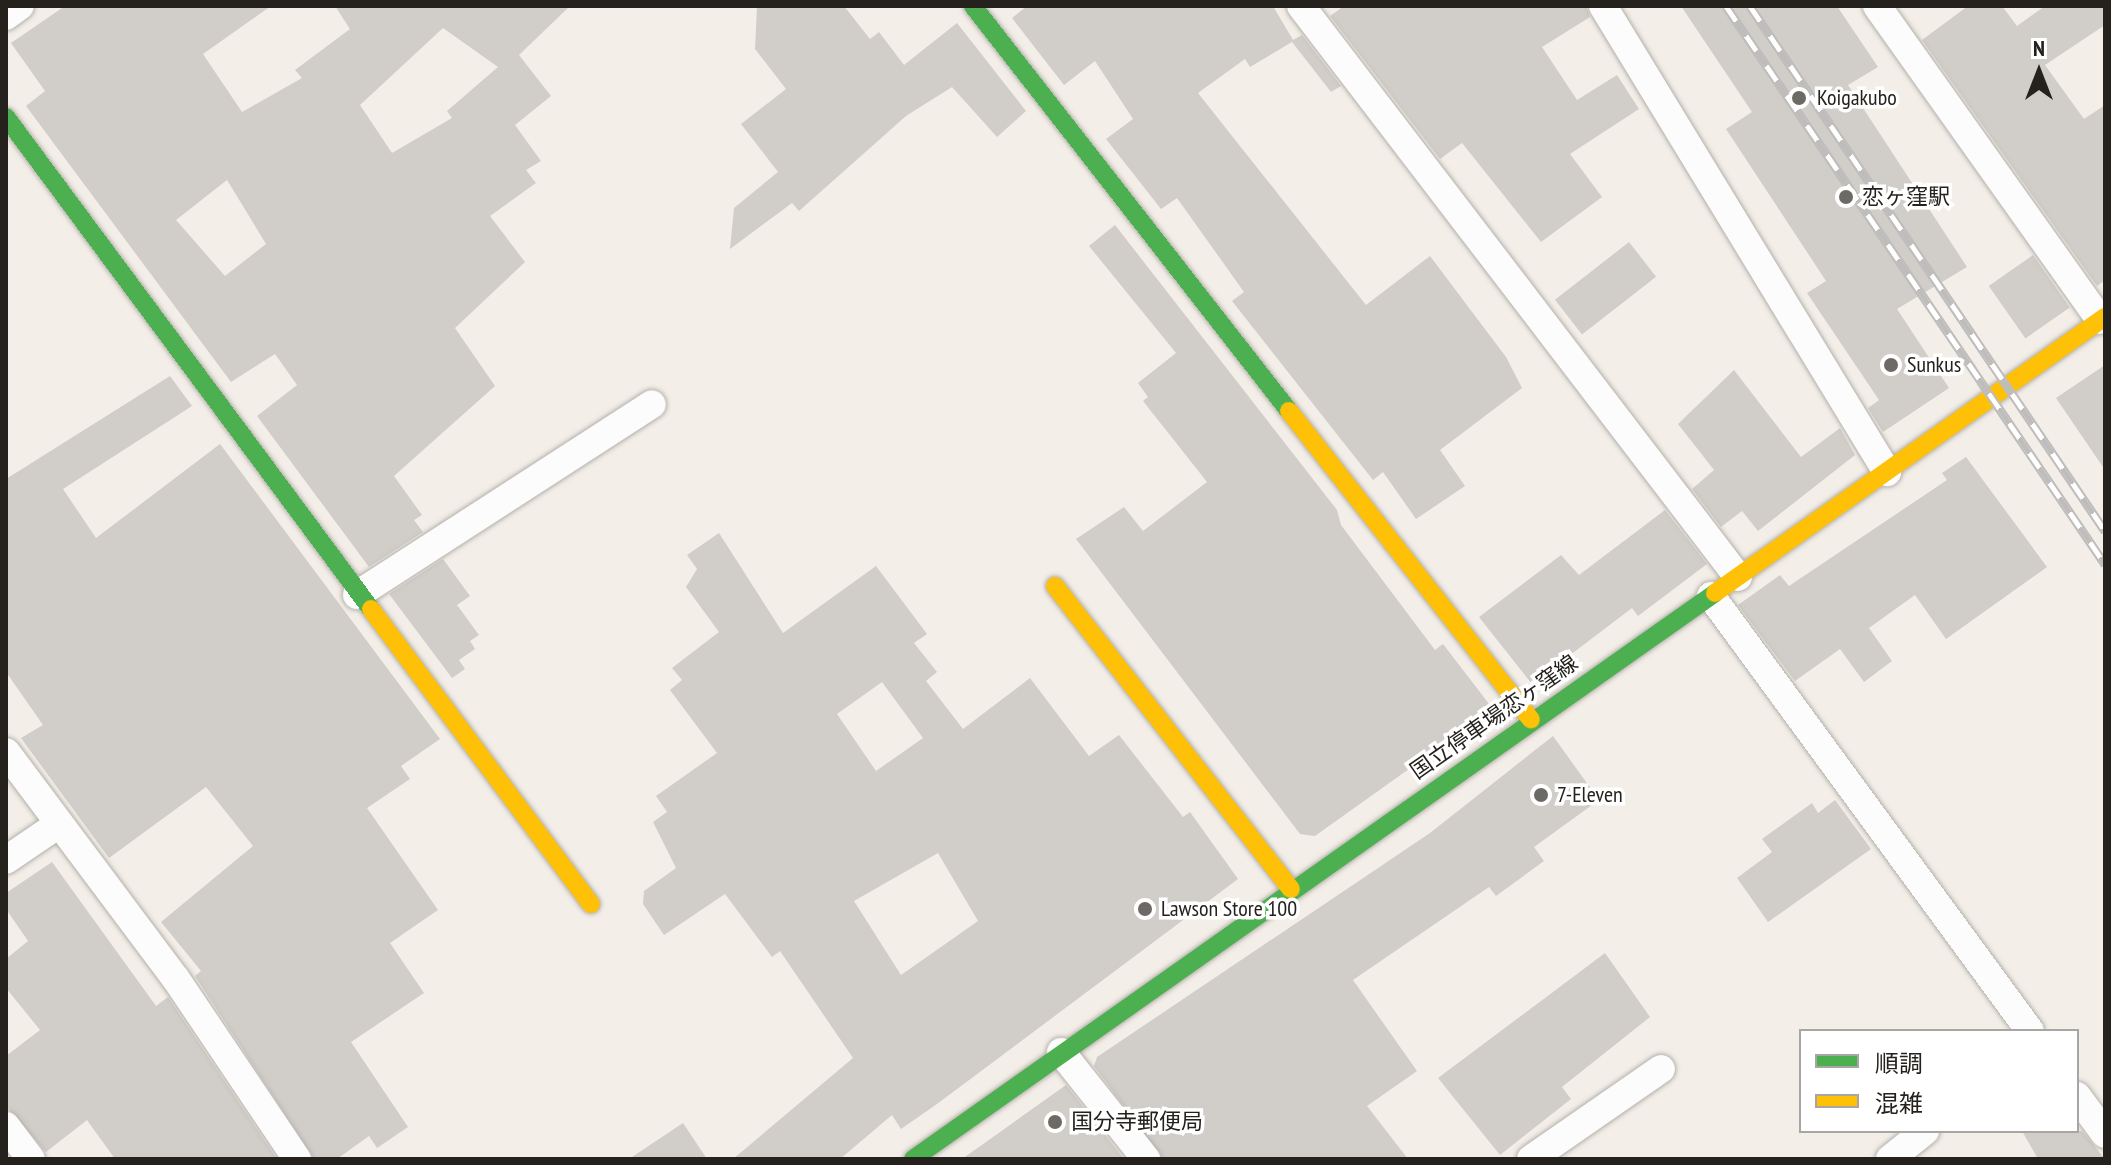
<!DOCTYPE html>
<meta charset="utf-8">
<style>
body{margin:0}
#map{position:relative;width:2111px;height:1165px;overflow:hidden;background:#f3eee8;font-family:"PT Sans Narrow","Noto Sans JP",sans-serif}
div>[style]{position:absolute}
.building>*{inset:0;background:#d1cdc8;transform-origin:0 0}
.roads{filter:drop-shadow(0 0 2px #b4b0ab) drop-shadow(0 0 2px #b4b0ab)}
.street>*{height:28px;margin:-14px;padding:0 14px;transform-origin:14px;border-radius:14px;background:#fdfcfc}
.fast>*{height:18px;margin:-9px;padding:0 9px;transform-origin:9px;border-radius:9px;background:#4caf50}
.slow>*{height:18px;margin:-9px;padding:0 9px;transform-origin:9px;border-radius:9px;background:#ffc107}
.rail>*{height:9px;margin-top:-4.5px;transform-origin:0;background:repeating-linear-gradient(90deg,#fff 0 18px,#bebdbb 0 36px);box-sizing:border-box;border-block:2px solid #bebdbb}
.dots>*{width:22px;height:22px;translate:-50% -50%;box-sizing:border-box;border:4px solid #fff;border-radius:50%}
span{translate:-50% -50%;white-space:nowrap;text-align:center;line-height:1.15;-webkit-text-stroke:7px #fff;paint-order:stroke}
.poi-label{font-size:22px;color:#25211d}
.left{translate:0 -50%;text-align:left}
.street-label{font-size:22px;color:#25211d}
.frame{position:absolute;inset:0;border:8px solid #25211d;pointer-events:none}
.legend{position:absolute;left:1799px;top:1029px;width:280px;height:104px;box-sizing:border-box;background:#fff;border:2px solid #a8a6a5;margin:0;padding:10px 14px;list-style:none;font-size:24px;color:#25211d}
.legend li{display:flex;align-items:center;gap:16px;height:40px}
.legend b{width:40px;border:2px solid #a8a6a5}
.north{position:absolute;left:1999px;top:32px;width:80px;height:80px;-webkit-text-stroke:6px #fff;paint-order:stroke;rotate:0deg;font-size:22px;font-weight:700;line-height:32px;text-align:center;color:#25211d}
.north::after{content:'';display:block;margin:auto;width:28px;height:36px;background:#25211d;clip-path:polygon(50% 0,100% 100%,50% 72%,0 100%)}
</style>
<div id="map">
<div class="building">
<div style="clip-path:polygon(evenodd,65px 6px,271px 6px,203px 54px,242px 112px,302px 78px,295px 70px,350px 29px,335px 6px,570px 6px,519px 55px,551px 96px,515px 125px,541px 161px,526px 170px,536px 183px,490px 216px,525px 262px,455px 328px,495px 386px,394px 476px,422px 515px,414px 520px,423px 532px,369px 567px,257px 416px,297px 385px,275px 354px,231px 382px,26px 106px,45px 91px,11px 43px,65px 6px,443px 28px,498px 67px,447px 111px,452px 118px,392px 153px,360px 105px,443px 28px,65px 6px,227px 180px,266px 244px,225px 276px,176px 220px,227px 180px)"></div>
<div style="clip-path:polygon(757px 6px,844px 6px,870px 39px,879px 32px,904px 65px,957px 23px,1026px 111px,997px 137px,952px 87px,906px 116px,799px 211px,792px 203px,730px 249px,734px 208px,778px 172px,741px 124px,786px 89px,755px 49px)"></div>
<div style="clip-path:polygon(1027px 6px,1273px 6px,1293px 40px,1302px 35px,1341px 86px,1331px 92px,1292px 42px,1250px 67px,1245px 59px,1198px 93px,1366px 305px,1430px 256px,1506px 357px,1522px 388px,1440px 450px,1465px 486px,1416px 519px,1383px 472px,1373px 480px,1232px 301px,1244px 292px,1177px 198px,1161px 209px,1106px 139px,1133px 119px,1095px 61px,1064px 85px,1012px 18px)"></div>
<div style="clip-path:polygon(1344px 6px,1586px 6px,1590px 17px,1542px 47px,1577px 100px,1617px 75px,1639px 109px,1570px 154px,1602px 197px,1541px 242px,1462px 143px,1440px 159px,1330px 16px)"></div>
<div style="clip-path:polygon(1681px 6px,1837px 6px,1878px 67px,1848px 85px,1967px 267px,1897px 309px,1949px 388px,1883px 432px,1868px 408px,1879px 400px,1807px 293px,1826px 281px,1726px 129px,1752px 112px)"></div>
<div style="clip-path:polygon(1968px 6px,2002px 6px,2017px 26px,2045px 6px,2105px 6px,2105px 25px,2045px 65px,2084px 119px,2105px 105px,2105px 280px,2097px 286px,1922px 40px)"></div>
<div style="clip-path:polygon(1115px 225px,1337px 510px,1341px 525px,1435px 650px,1443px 644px,1493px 709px,1315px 836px,1300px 834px,1076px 539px,1124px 507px,1143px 531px,1207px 482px,1143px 401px,1148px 397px,1138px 383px,1176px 353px,1089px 246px)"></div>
<div style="left:1629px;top:242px;width:44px;height:94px;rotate:52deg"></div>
<div style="left:2033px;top:255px;width:64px;height:54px;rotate:55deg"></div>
<div style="clip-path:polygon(2105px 365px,2105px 470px,2056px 398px)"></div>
<div style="clip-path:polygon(1734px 370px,1801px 457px,1840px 428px,1855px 455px,1758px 531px,1742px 511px,1721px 527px,1692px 489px,1714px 470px,1678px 424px)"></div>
<div style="clip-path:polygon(170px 376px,192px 406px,63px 489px,96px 538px,220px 444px,440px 739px,401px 766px,410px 779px,367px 808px,438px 910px,390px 943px,424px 993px,351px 1042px,408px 1127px,377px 1148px,369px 1136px,337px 1159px,314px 1159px,195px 976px,201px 971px,161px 922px,253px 846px,206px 787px,109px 858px,21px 738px,43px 725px,6px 672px,6px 479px)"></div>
<div style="clip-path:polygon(1966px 457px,2047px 567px,1946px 639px,1915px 595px,1869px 628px,1892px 661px,1864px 682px,1840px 649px,1795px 681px,1738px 605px,1780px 575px,1789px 586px,1947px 480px,1942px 473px)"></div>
<div style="clip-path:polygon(1665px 510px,1707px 564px,1638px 616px,1632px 608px,1532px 684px,1479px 617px,1561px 555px,1579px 575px)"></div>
<div style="clip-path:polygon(evenodd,719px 533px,783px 633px,876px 566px,927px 634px,914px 643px,937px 672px,926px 681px,963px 729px,1030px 678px,1089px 756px,1119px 735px,1183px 817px,1190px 812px,1238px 879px,937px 1104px,901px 1129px,892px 1115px,840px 1159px,733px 1159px,853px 1058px,780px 951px,772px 957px,725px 894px,664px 935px,643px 904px,644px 891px,676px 868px,653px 822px,667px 812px,656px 796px,717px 753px,670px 690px,682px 680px,672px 668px,719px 632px,686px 587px,697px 569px,687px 555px,719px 533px,882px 682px,923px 738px,876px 771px,837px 714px,882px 682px,719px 533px,938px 853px,978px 921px,901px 975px,854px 901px,938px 853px)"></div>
<div style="clip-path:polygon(443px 559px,470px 596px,457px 605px,479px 635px,470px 641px,475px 649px,459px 660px,465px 669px,452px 678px,389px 594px)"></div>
<div style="clip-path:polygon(1553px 736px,1599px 800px,1534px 847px,1544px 861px,1496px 896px,1489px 887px,1353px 980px,1417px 1071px,1367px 1106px,1408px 1159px,1163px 1159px,1094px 1066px,1097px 1057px,1430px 833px)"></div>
<div style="clip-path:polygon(1835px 800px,1871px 849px,1768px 922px,1737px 878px,1772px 852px,1762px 839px,1812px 803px,1818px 813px)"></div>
<div style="clip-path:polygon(52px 862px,156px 1006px,168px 997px,277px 1159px,115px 1159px,87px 1120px,46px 1152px,6px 1106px,6px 1056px,40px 1030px,6px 988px,6px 959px,28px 941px,6px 909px,6px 893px)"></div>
<div style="clip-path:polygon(1605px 953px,1650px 1017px,1562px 1087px,1571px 1099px,1500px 1155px,1438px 1078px)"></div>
<div style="clip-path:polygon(1066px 1085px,1124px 1159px,962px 1159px)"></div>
<div style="clip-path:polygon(683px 1123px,707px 1159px,629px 1159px)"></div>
<div style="clip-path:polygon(2022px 1131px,2082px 1131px,2105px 1159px,2038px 1159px)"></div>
</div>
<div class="roads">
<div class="street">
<div style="left:1301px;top:6px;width:719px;rotate:52.57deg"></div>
<div style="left:1603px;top:6px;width:546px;rotate:58.64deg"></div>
<div style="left:1877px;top:6px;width:385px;rotate:54.6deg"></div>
<div style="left:6px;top:16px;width:17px;rotate:-36deg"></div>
<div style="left:357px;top:595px;width:351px;rotate:-32.9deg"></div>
<div style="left:1711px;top:596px;width:539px;rotate:53.75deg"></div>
<div style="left:6px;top:752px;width:284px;rotate:53.2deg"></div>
<div style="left:176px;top:979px;width:217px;rotate:56.1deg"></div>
<div style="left:6px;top:860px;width:64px;rotate:-34.2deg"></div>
<div style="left:1061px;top:1052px;width:137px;rotate:51.5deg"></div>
<div style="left:2077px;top:1096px;width:47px;rotate:53.6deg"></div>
<div style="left:6px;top:1126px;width:41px;rotate:52.9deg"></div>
<div style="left:1531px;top:1159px;width:158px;rotate:-34.7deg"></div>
<div style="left:1890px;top:1159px;width:45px;rotate:-38.7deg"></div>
</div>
<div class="fast">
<div style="left:973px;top:6px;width:514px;rotate:52.04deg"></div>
<div style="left:6px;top:117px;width:613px;rotate:53.43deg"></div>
<div style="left:913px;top:1159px;width:982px;rotate:-35.21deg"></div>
</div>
<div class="slow">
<div style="left:1289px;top:411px;width:392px;rotate:51.9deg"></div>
<div style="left:1055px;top:586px;width:384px;rotate:52.1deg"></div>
<div style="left:1715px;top:593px;width:478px;rotate:-35.3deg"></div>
<div style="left:371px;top:609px;width:368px;rotate:53.3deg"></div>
</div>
</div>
<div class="rail">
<div style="left:1726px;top:6px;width:675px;rotate:55.82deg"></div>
<div style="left:1750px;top:6px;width:634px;rotate:55.93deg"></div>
</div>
<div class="dots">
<div style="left:1799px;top:98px;background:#6d6964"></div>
<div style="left:1846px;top:197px;background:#6d6964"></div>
<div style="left:1891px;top:365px;background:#6d6964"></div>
<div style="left:1541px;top:795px;background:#6d6964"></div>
<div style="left:1145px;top:909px;background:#6d6964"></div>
<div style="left:1055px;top:1122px;background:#6d6964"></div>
</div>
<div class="poi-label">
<span class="left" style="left:1817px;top:98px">Koigakubo</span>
<span class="left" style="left:1862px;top:197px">恋ヶ窪駅</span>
<span class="left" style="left:1907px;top:365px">Sunkus</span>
<span class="left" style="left:1557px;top:795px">7-Eleven</span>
<span class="left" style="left:1161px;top:909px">Lawson Store 100</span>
<span class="left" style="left:1071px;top:1122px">国分寺郵便局</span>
</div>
<div class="street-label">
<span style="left:1494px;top:717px;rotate:-35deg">国立停車場恋ヶ窪線</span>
</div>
<div class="frame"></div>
<ul class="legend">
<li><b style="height:10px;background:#4caf50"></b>順調</li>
<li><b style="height:10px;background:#ffc107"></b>混雑</li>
</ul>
<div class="north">N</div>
</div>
